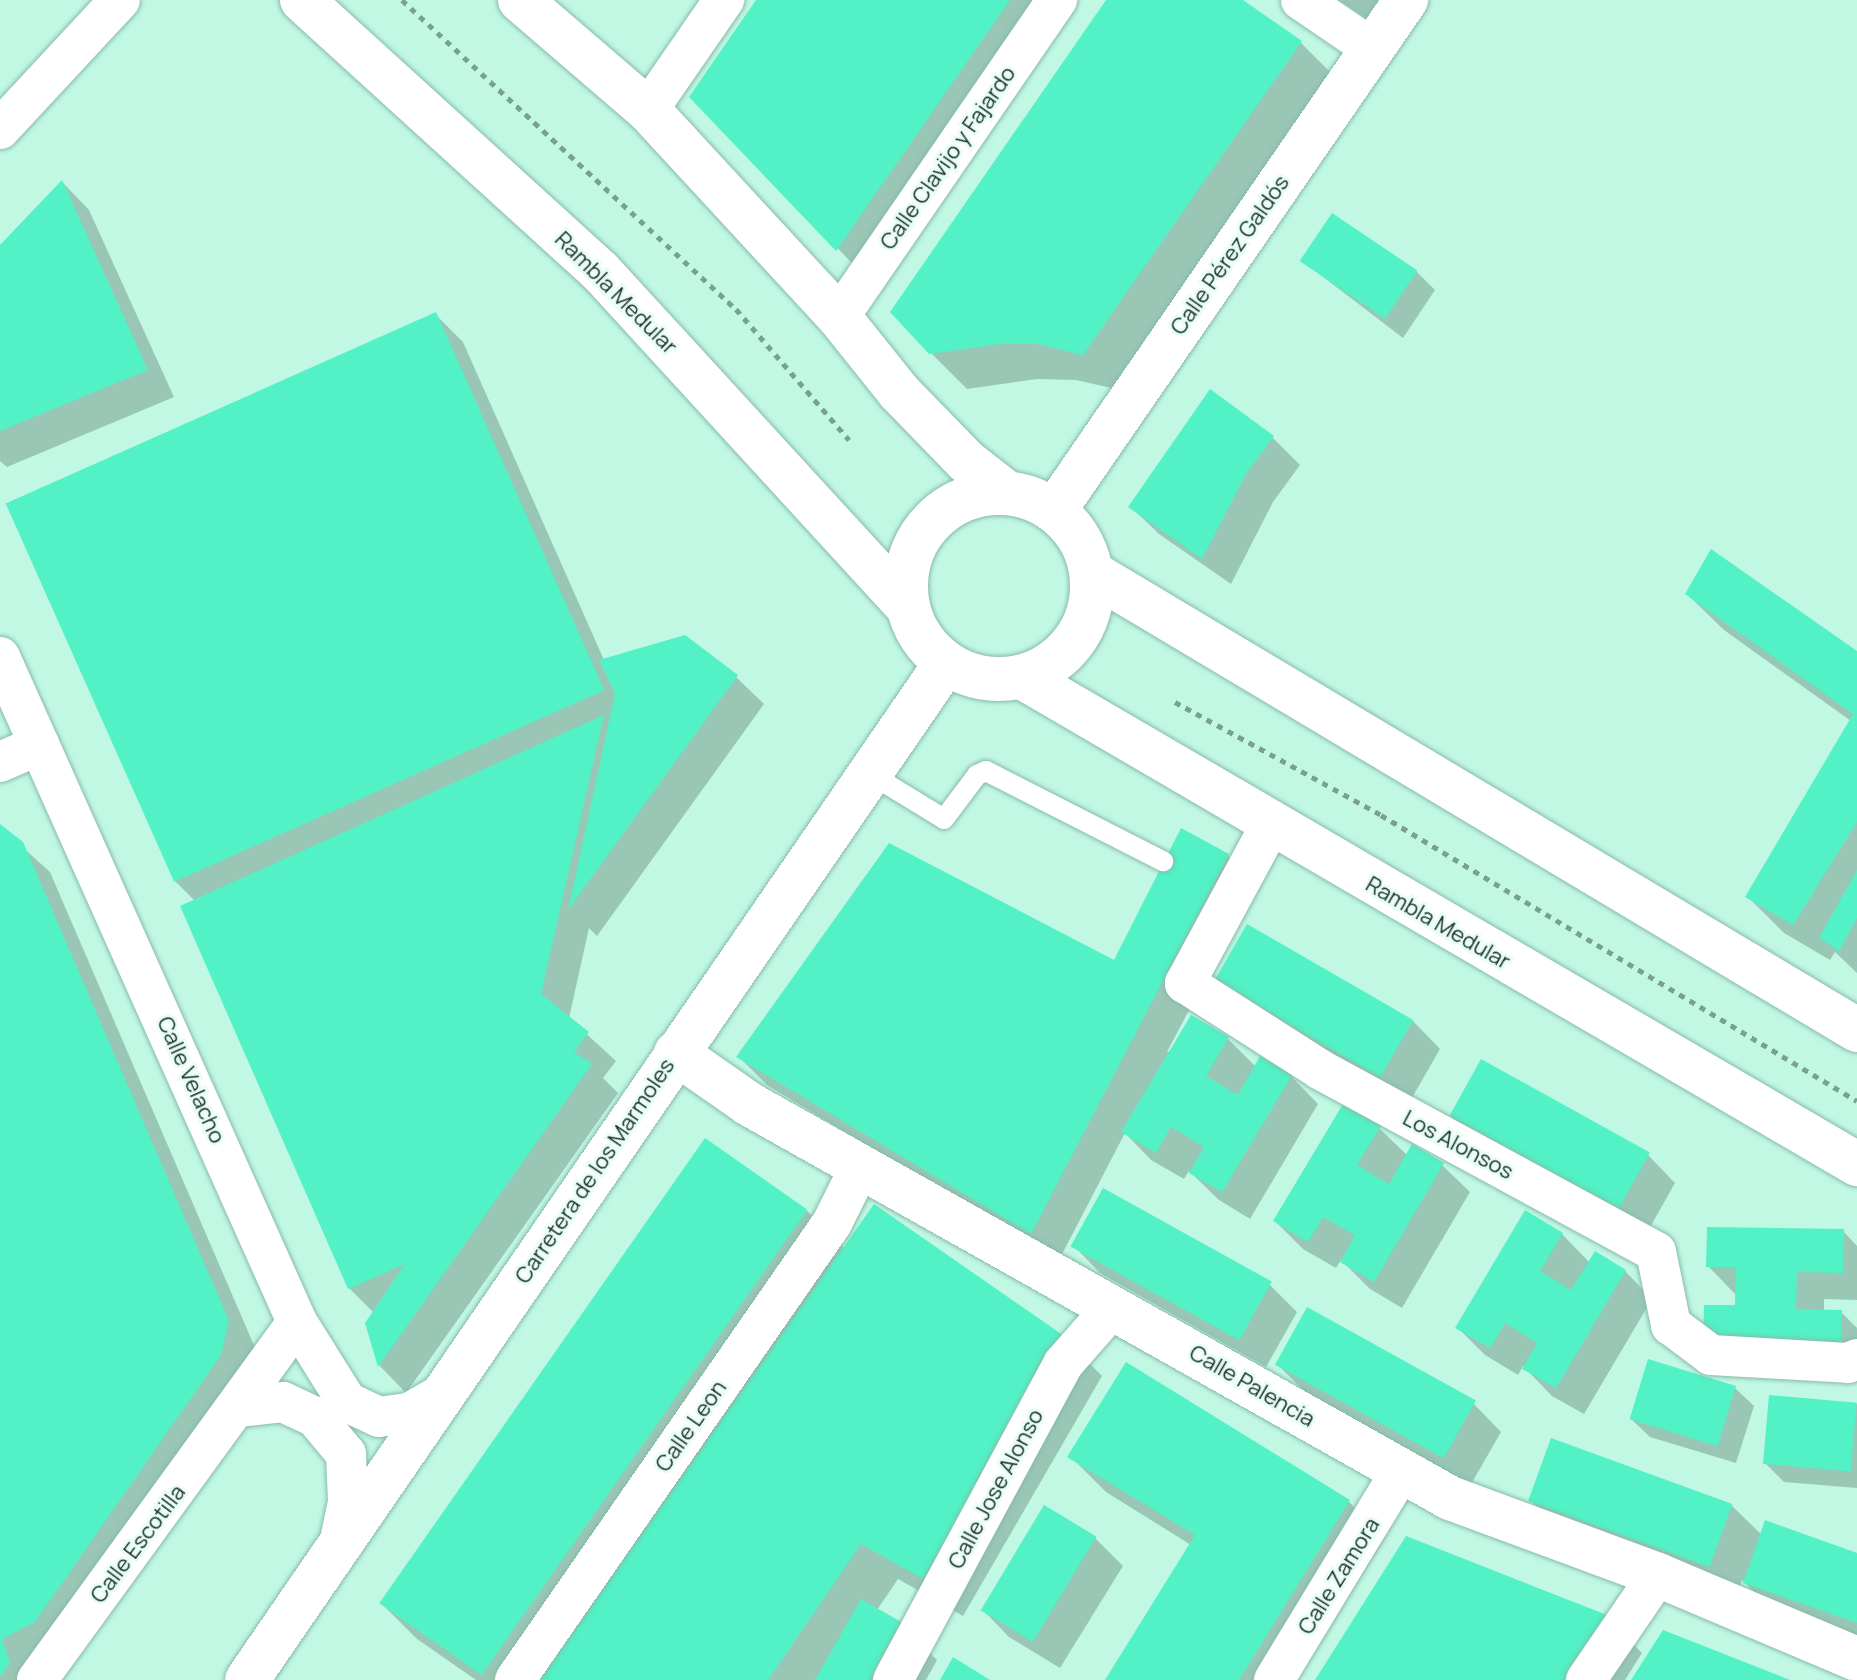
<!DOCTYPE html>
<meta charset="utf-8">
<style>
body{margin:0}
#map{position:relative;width:1857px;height:1680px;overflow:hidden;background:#c1f8e4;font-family:Manrope,sans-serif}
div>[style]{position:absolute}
.shadow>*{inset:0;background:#0003}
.building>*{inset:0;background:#52f1c6;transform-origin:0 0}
.path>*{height:5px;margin-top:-2.5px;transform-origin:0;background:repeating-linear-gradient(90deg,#79a192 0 6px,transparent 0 12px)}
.roads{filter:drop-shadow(0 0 2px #87bba9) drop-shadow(0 0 2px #87bba9)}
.service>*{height:20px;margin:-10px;padding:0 10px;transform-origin:10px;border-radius:10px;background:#fff}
.minor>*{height:40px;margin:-20px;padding:0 20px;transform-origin:20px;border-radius:20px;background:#fff}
.tertiary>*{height:44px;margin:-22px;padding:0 22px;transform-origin:22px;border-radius:22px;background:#fff}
.secondary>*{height:44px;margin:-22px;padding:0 22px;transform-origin:22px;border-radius:22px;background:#fff}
.secondary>.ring{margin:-22px;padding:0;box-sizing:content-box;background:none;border:44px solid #fff;border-radius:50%}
span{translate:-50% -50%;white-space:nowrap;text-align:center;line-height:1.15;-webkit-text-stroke:6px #e8fdf5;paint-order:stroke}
.street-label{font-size:22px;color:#1c322a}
</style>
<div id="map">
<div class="shadow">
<div style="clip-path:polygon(759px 0,1071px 0,873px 285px,691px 96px)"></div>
<div style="clip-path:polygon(1109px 0,1239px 0,1301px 43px,1337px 79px,1120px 390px,1076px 380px,1037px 379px,967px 389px,931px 353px)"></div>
<div style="clip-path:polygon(1339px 0,1392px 0,1375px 24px)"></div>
<div style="clip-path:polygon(62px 182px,89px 210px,174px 397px,7px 467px,0 461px,0 248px)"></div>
<div style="clip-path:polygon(1332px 216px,1417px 272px,1435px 290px,1403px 338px,1301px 260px)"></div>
<div style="clip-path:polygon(436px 315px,463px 342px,604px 660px,736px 677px,764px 704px,597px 936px,589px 928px,569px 1018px,616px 1061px,603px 1078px,618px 1093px,406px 1393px,380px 1366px,367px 1323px,374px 1313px,349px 1288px,195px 901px,173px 879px)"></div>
<div style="clip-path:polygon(1272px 437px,1300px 465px,1273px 502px,1231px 584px,1159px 534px,1131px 507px)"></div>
<div style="clip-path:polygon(1687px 594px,1857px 654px,1857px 973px,1835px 952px,1830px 960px,1784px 933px,1748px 897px,1851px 721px,1724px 630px)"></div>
<div style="clip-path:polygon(0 827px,50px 872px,256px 1350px,33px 1680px,0 1680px)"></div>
<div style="clip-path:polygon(1228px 856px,1256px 883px,1167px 1052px,1228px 1039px,1256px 1067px,1291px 1076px,1318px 1104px,1250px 1219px,1219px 1200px,1189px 1171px,1184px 1179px,1151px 1160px,1125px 1133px,1059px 1260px,767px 1085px,739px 1057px,1115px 962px)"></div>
<div style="clip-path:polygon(1217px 981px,1413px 1021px,1440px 1049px,1409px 1103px)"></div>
<div style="clip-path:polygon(1451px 1116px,1648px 1155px,1675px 1183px,1644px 1238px,1479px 1144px)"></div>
<div style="clip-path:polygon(1379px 1128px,1408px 1156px,1442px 1165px,1470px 1192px,1402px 1308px,1370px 1289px,1341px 1260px,1336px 1268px,1303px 1249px,1275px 1221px)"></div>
<div style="clip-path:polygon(705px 1141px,807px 1211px,845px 1249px,1066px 1340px,1102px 1376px,963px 1616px,898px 1579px,877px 1610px,901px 1624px,937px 1660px,926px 1680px,476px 1680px,417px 1639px,381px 1603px)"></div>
<div style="clip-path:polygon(1843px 1231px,1857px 1246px,1857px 1300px,1824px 1299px,1824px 1311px,1841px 1312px,1857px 1328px,1857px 1373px,1737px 1307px,1735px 1294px,1708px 1266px)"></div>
<div style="clip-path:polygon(1562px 1234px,1590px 1263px,1625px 1271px,1652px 1299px,1584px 1414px,1552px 1396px,1523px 1366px,1518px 1375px,1485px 1355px,1458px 1328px)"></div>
<div style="clip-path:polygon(1073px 1245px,1270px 1285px,1297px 1312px,1266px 1367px,1100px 1273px)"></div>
<div style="clip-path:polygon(1277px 1364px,1474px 1404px,1501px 1432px,1470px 1486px,1304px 1391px)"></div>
<div style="clip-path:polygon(1126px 1365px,1349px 1502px,1385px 1538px,1297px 1680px,1108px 1680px,1191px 1545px,1106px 1492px,1070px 1456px)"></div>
<div style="clip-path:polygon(1735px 1388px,1754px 1406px,1736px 1463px,1650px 1437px,1631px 1419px)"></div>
<div style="clip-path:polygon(1857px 1404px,1857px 1488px,1784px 1482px,1766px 1464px)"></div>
<div style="clip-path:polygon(1531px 1501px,1731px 1505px,1762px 1535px,1857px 1555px,1857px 1640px,1772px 1610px,1742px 1580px,1738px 1591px,1559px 1528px)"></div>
<div style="clip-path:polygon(1045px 1507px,1095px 1538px,1123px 1566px,1060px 1668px,1009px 1637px,982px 1609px)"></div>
<div style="clip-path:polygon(1606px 1617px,1642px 1653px,1625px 1680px,1317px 1680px)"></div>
</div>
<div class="building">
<div style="clip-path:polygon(756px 0,1010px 0,836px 251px,689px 97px)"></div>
<div style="clip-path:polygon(1106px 0,1243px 0,1302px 41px,1083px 355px,1038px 344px,1000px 344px,929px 354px,890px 312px)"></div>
<div style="clip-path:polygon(62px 180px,148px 370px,0 431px,0 245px)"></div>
<div style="left:1332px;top:213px;width:103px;height:58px;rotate:34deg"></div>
<div style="left:436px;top:312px;width:414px;height:471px;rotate:66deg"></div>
<div style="clip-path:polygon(1210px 389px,1274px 436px,1246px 474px,1202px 559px,1128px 507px)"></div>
<div style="clip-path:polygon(1711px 549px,1857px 651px,1857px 822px,1793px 925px,1745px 897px,1853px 714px,1685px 594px)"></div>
<div style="clip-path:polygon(685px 635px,738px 675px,568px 910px,615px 694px,599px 660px)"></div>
<div style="clip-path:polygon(604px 715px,541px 994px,589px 1032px,574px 1052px,592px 1064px,378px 1367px,365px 1323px,405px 1264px,348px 1289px,180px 906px)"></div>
<div style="clip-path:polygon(0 824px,23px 842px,229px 1321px,221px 1355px,35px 1622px,2px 1639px,10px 1663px,0 1676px)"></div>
<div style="clip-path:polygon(1181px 828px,1229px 854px,1031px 1234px,736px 1057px,889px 843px,1114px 960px)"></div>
<div style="clip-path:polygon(1857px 870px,1857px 918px,1839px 951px,1819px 938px)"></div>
<div style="left:1247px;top:924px;width:192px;height:66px;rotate:30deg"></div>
<div style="clip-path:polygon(1191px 1015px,1229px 1037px,1206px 1076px,1238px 1095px,1260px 1056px,1292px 1075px,1222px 1192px,1189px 1173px,1204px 1147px,1171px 1127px,1156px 1153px,1121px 1132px)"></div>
<div style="left:1481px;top:1059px;width:193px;height:65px;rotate:29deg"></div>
<div style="clip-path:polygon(1343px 1104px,1381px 1126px,1357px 1165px,1389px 1184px,1412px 1144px,1444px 1163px,1374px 1282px,1340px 1262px,1355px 1235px,1323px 1217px,1308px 1242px,1273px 1221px)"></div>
<div style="left:705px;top:1138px;width:125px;height:568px;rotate:35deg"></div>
<div style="left:1103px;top:1188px;width:193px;height:67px;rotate:29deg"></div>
<div style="clip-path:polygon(874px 1204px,1067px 1338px,927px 1581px,861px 1544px,768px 1680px,539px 1680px)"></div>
<div style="clip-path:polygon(1525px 1210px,1563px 1233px,1540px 1271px,1571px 1290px,1595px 1251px,1626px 1270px,1556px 1388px,1522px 1369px,1537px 1343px,1505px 1323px,1490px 1348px,1455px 1328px)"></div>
<div style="clip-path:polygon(1707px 1227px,1844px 1229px,1843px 1273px,1797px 1272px,1796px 1309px,1842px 1310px,1841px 1346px,1703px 1343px,1704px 1305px,1735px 1305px,1736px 1267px,1706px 1267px)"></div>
<div style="left:1307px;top:1307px;width:193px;height:66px;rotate:29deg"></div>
<div style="left:1648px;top:1359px;width:92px;height:63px;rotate:17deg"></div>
<div style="clip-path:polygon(1126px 1362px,1350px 1500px,1239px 1680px,1105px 1680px,1195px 1535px,1067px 1457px)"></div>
<div style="left:1769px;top:1395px;width:88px;height:69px;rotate:5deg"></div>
<div style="left:1551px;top:1438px;width:193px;height:67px;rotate:20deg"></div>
<div style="left:1044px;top:1505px;width:61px;height:123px;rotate:31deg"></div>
<div style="clip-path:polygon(1765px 1520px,1857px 1553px,1857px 1623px,1743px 1583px)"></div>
<div style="clip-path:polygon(1406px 1536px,1607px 1615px,1566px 1680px,1315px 1680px)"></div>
<div style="clip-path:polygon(861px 1599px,903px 1623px,869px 1680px,815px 1680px)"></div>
<div style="clip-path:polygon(1663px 1630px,1790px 1680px,1631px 1680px)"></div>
<div style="clip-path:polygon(953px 1657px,990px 1680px,940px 1680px)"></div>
</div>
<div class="path">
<div style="left:402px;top:0;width:455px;rotate:42.8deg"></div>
<div style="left:736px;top:309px;width:173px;rotate:49.2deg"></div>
<div style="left:1175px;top:702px;width:235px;rotate:28.7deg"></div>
<div style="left:1381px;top:815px;width:555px;rotate:31deg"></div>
</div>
<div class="roads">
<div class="service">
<div style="left:872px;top:775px;width:84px;rotate:31.4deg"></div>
<div style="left:944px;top:819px;width:55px;rotate:-53.1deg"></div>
<div style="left:977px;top:775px;width:10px;rotate:-24deg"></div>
<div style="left:986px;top:771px;width:199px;rotate:27deg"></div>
</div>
<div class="minor">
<div style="left:1301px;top:0;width:87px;rotate:34.2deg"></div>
<div style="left:648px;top:110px;width:134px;rotate:-55.4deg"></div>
<div style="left:0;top:129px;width:176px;rotate:-47.1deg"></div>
<div style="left:839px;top:317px;width:385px;rotate:-55.5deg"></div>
<div style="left:0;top:657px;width:728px;rotate:65.93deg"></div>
<div style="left:297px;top:1322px;width:94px;rotate:58deg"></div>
<div style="left:347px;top:1402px;width:35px;rotate:25deg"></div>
<div style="left:379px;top:1417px;width:30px;rotate:-8deg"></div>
<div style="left:409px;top:1413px;width:39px;rotate:-30deg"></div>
<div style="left:0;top:762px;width:43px;rotate:-23.6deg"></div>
<div style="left:1270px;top:826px;width:179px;rotate:118.4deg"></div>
<div style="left:1185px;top:983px;width:161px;rotate:32.6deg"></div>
<div style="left:1321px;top:1070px;width:381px;rotate:28.5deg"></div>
<div style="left:1656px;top:1252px;width:75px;rotate:78.4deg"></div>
<div style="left:1671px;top:1325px;width:50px;rotate:36.9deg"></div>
<div style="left:1711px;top:1355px;width:137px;rotate:3.3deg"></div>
<div style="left:1848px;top:1363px;width:10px;rotate:-24deg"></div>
<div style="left:238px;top:1407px;width:45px;rotate:-6.3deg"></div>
<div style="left:283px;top:1402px;width:35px;rotate:25deg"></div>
<div style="left:315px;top:1417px;width:48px;rotate:50deg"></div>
<div style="left:346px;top:1454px;width:48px;rotate:87.6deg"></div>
<div style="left:348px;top:1502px;width:44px;rotate:101.8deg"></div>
<div style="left:37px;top:1680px;width:442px;rotate:-54deg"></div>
<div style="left:515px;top:1680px;width:556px;rotate:-55.25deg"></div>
<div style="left:832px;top:1223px;width:63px;rotate:-63.4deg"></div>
<div style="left:893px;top:1680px;width:359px;rotate:-61.7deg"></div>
<div style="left:1063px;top:1364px;width:76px;rotate:-48.7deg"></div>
<div style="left:1274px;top:1680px;width:245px;rotate:-58.7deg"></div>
<div style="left:1586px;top:1680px;width:127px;rotate:-55.6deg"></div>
</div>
<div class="tertiary">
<div style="left:1054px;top:511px;width:621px;rotate:-55.44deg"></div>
<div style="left:676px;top:1053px;width:89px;rotate:34.9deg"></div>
<div style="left:749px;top:1104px;width:804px;rotate:29.34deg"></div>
<div style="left:1450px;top:1498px;width:222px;rotate:20.3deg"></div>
<div style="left:1658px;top:1575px;width:216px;rotate:22.9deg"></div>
</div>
<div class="secondary">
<div style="left:302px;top:0;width:403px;rotate:42.3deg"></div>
<div style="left:600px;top:271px;width:456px;rotate:47.5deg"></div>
<div style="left:520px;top:0;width:169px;rotate:40.7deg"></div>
<div style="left:648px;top:110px;width:282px;rotate:47.3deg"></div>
<div style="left:839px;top:317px;width:96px;rotate:51.3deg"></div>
<div style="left:899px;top:392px;width:96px;rotate:45.8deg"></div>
<div style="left:966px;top:461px;width:52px;rotate:38deg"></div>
<div class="ring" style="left:906px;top:493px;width:142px;height:142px"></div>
<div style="left:1092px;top:573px;width:891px;rotate:30.85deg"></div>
<div style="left:1022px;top:677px;width:967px;rotate:30.25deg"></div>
<div style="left:247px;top:1680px;width:1234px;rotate:-55.5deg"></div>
</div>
</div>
<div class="street-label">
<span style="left:948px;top:158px;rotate:-55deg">Calle Clavijo y Fajardo</span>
<span style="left:1230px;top:255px;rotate:-55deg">Calle Pérez Galdós</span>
<span style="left:616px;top:293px;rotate:45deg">Rambla Medular</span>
<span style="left:1438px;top:923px;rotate:30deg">Rambla Medular</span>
<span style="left:191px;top:1080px;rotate:66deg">Calle Velacho</span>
<span style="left:1458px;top:1145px;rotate:28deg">Los Alonsos</span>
<span style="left:595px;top:1171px;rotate:-56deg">Carretera de los Marmoles</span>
<span style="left:1252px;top:1386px;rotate:30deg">Calle Palencia</span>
<span style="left:691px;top:1426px;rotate:-55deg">Calle Leon</span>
<span style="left:996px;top:1489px;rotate:-62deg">Calle Jose Alonso</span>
<span style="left:138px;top:1544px;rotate:-53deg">Calle Escotilla</span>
<span style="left:1339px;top:1576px;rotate:-58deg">Calle Zamora</span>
</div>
</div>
